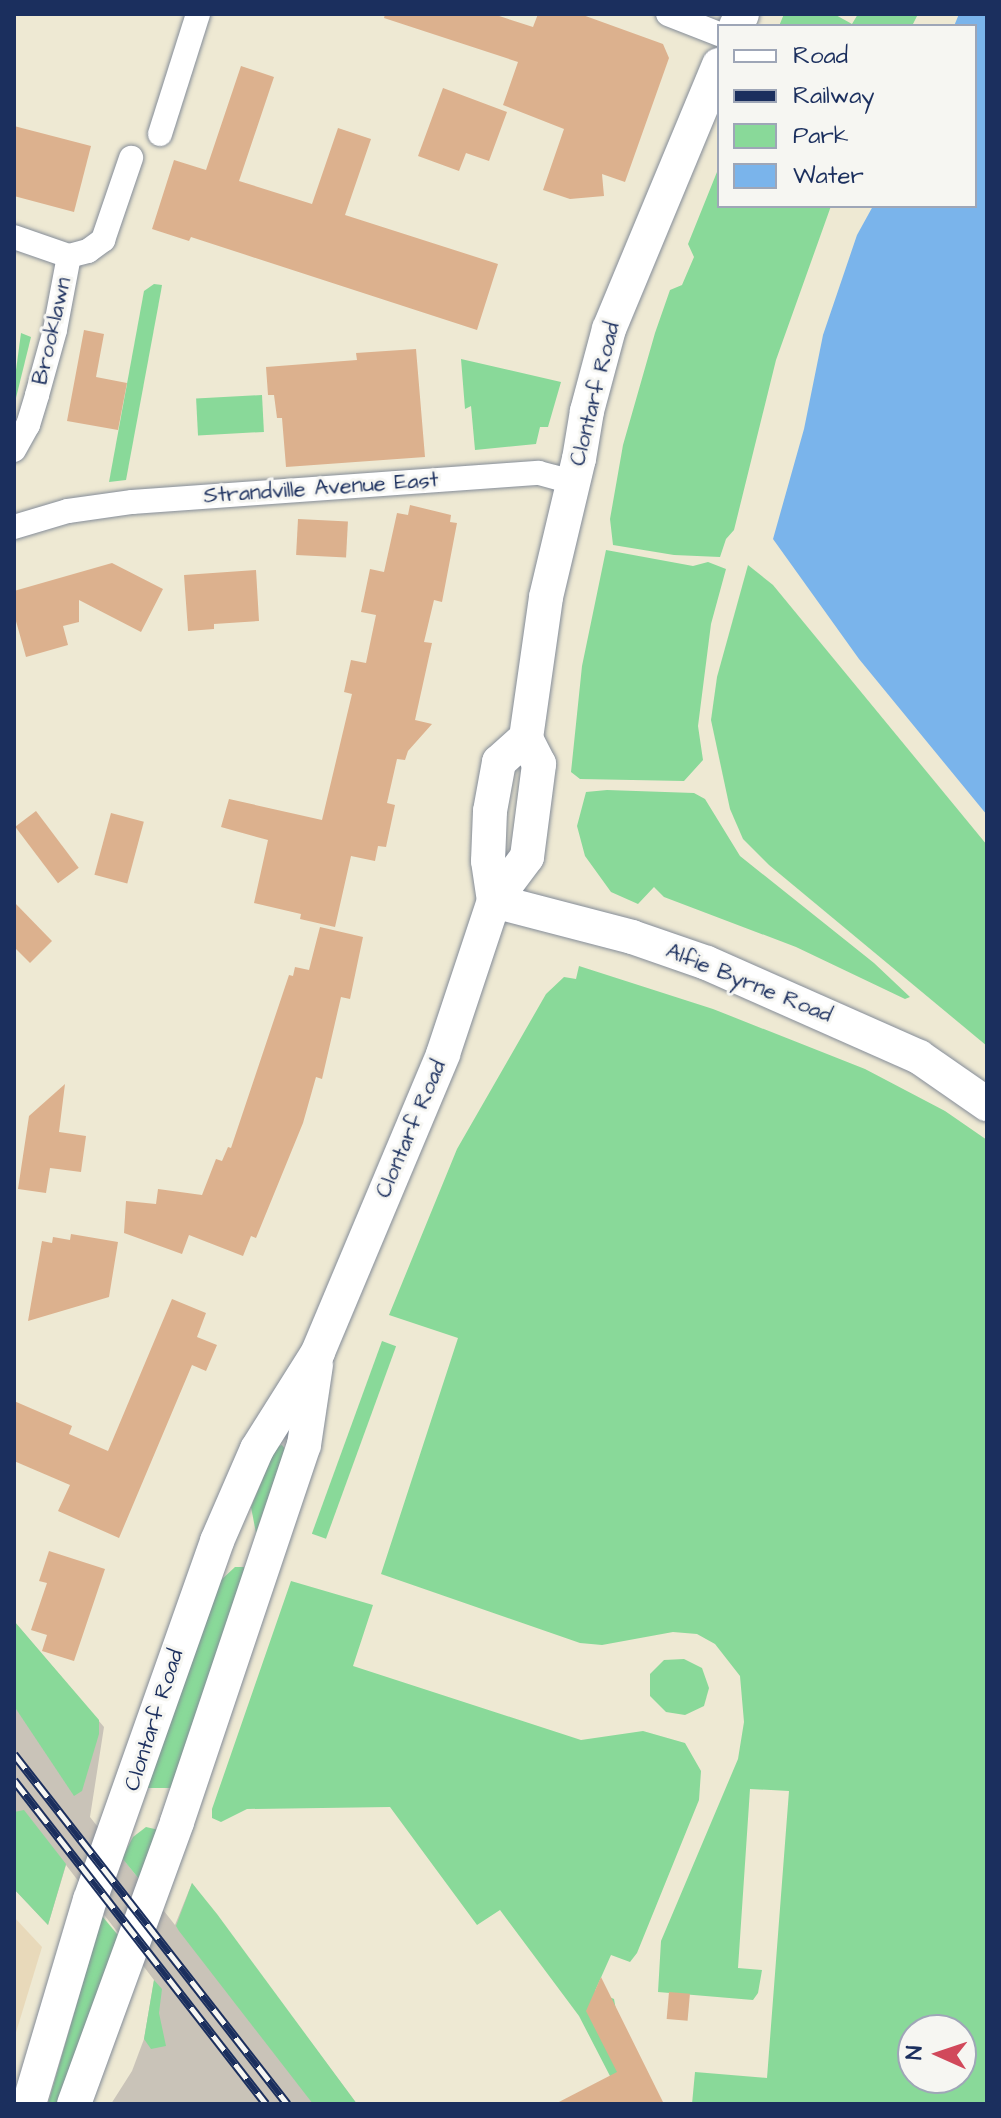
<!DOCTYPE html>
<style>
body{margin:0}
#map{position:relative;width:1001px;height:2118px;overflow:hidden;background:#eee9d3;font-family:"Architects Daughter",sans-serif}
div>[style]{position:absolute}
.built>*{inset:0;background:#e8d9ba}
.industrial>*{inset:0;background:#c9c3b8}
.green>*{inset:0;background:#89d999;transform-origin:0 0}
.water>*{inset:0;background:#7ab4eb}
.building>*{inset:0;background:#dcb18e;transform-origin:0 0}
.roads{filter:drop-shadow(0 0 2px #848c98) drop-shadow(0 0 2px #848c98)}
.street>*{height:24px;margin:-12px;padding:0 12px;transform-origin:12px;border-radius:12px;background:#fff}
.secondary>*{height:34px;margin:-17px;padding:0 17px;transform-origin:17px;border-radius:17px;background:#fff}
.rail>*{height:9px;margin-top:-4.5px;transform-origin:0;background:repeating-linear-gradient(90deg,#f6f6f2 0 18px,#1b2f5e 0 36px);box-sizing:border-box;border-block:2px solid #1b2f5e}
span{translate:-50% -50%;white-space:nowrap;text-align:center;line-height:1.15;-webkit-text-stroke:6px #f6f6f2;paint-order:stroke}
.street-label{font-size:22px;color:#1b2f5e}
.frame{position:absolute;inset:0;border:16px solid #1b2f5e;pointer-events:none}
.legend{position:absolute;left:717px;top:24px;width:260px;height:184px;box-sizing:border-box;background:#f6f6f2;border:2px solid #9ea6b7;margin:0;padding:10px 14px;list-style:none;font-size:24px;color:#1b2f5e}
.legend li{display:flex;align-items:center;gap:16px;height:40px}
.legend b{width:40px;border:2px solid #9ea6b7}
.north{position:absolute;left:897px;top:2014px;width:80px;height:80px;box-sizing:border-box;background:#f6f6f2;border:2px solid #9ea6b7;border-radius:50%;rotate:273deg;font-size:22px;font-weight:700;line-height:32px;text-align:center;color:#1b2f5e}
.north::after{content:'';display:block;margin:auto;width:28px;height:36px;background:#d1495b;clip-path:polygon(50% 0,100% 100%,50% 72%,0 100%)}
</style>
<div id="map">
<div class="built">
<div style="clip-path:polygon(14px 1917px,42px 1947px,14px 2039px)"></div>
</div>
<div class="industrial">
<div style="clip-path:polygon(14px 1621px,104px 1727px,90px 1817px,175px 1925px,192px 1883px,357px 2104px,111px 2104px,132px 2071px,144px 2039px,154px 1980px,66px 1865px,48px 1925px,14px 1889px)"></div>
</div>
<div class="green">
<div style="clip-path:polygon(784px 14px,834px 14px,852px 24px,858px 14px,918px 14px,912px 26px,779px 26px)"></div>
<div style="clip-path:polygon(719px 167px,719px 206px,831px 206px,776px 360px,734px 530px,726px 539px,720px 557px,674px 555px,613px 545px,610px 519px,623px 445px,655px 333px,670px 290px,682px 285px,694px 257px,688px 244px)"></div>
<div style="clip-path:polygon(154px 284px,162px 285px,161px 291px,126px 480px,109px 482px,144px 291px)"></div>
<div style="clip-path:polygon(21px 333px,31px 337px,14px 406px,14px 385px)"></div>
<div style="clip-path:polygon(461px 359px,561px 382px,548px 427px,540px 427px,536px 444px,475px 450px,471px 406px,465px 409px)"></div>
<div style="left:262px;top:395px;width:37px;height:66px;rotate:87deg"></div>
<div style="clip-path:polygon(606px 550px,693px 566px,708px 562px,726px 569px,711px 624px,698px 726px,703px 760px,684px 781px,580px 779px,571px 772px,582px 666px)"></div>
<div style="clip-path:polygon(748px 565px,773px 585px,987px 845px,987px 1046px,769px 865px,743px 839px,730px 809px,711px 720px,717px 677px)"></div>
<div style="clip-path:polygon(607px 790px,694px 793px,705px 799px,740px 856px,874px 963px,910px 997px,905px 999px,796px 947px,664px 897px,654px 887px,638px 904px,611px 892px,585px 856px,577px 826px,586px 792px)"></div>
<div style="clip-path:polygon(evenodd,579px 966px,713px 1009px,865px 1069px,945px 1111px,987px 1140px,987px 2104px,692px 2104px,695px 2072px,767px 2078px,789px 1791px,750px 1789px,738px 1968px,762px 1970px,758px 1993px,753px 2000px,658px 1992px,661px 1941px,738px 1759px,744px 1722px,740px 1676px,715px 1644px,697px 1634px,673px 1632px,602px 1645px,580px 1643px,381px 1574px,458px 1338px,389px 1315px,457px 1149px,546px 994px,564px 977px,576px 979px,579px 966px,913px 2030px,961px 2030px,961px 2078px,913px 2078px,913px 2030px)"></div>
<div style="left:382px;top:1341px;width:15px;height:205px;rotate:20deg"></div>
<div style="clip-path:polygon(282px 1445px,285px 1449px,256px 1533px,251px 1507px,276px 1447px)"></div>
<div style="clip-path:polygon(235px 1567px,244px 1567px,244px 1573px,174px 1788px,147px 1788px,220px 1581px)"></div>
<div style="clip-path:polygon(291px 1581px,373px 1605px,353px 1666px,581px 1740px,643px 1731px,685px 1743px,701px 1771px,699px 1800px,637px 1953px,630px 1962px,611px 1955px,595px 1991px,614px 1999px,633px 2104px,610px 2076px,579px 2016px,500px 1910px,477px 1925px,390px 1807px,247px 1809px,221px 1822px,212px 1818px,212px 1809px)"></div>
<div style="clip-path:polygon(14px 1621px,99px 1720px,99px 1734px,82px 1791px,74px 1796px,14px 1706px)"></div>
<div style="clip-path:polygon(684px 1659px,702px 1668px,709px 1688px,704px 1706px,685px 1715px,666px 1712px,650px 1696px,650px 1674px,664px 1660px)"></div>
<div style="clip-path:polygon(24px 1810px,66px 1864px,48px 1925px,14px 1889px,14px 1812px)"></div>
<div style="clip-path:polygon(146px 1827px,159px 1830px,143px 1884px,122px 1858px,133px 1837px)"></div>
<div style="clip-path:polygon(192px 1883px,217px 1914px,357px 2104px,313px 2104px,179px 1931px,176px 1926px)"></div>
<div style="clip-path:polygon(102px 1916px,122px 1940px,57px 2104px,48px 2104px)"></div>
<div style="clip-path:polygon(154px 1980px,162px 1989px,159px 2013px,166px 2046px,151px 2049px,144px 2039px)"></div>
</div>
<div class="water">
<div style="clip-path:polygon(959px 14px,987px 14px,987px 815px,859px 659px,773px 539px,804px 429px,823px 335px,857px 235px,873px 206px,975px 206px,975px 26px,954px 26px)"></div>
</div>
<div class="building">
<div style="clip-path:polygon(385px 14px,493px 14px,533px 27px,538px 14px,580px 14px,663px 44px,669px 58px,625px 182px,602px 174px,604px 196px,570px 199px,543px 190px,564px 129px,503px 105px,518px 62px,384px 18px)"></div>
<div style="clip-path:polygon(241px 66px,274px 77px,239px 181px,312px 204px,338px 128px,371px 139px,345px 215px,498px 264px,477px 330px,191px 237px,189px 241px,152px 229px,174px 160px,206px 170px)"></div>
<div style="clip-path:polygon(443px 88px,507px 112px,489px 161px,466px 153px,459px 171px,418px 156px)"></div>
<div style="clip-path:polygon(14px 126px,91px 146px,74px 212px,14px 196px)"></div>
<div style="clip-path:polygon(84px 330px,104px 334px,96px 377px,127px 383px,118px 430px,67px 421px)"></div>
<div style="clip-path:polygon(416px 349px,425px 457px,286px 467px,282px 418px,277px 418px,274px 395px,268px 395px,266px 367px,357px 360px,356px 353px)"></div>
<div style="clip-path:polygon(410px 505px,451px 515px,450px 522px,457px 523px,442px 602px,434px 600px,424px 642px,432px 643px,415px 720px,432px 724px,408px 751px,405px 760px,397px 759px,387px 803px,395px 805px,386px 847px,378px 846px,375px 861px,351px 856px,335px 927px,300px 919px,301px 914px,254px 903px,268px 840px,221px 827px,229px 799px,322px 820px,352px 694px,344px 692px,351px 660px,366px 663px,376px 615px,361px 612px,370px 569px,384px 572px,397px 513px,408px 515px)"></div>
<div style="left:298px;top:519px;width:50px;height:36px;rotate:3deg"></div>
<div style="clip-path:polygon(112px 563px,163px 589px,141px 632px,79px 600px,79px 622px,63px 626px,68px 645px,26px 657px,14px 614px,14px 591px)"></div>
<div style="clip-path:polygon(256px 570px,259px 621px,214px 624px,214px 629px,188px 631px,184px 575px)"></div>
<div style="left:36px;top:811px;width:71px;height:26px;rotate:53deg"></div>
<div style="left:111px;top:813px;width:34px;height:64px;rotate:15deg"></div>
<div style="clip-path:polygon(14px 902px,52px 941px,30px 963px,14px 947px)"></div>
<div style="clip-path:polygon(320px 927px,363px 937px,359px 956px,350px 999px,341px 997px,322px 1079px,316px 1077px,303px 1123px,256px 1238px,251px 1236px,243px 1256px,189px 1235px,182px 1254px,124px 1233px,126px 1201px,156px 1204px,158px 1189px,202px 1195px,216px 1159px,222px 1161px,228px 1147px,231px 1148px,289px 975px,293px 976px,295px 967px,309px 970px)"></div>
<div style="clip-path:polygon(65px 1084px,59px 1132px,86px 1136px,81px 1172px,50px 1168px,46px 1193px,18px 1189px,29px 1116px)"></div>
<div style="clip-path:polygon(71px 1234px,118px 1242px,109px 1297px,28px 1321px,42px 1241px,52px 1243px,53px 1237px,70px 1240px)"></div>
<div style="clip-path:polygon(172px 1299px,206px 1313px,197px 1337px,217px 1345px,206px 1371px,192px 1365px,119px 1538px,58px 1511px,70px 1485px,14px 1461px,14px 1401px,72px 1426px,69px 1434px,108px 1451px)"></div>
<div style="clip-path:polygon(49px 1551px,105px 1569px,74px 1661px,42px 1651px,47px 1635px,31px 1630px,47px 1583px,39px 1581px)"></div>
<div style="clip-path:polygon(601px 1977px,656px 2088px,664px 2104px,555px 2104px,617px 2072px,586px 2011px)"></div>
<div style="left:669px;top:1992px;width:21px;height:27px;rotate:5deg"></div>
</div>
<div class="roads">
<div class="street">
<div style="left:668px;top:14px;width:55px;rotate:21.4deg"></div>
<div style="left:160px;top:134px;width:126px;rotate:-72.4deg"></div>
<div style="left:14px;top:237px;width:58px;rotate:19.1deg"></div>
<div style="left:69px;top:256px;width:20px;rotate:-15deg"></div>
<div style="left:88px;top:251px;width:19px;rotate:-36deg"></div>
<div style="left:103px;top:240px;width:87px;rotate:-71.1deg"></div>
<div style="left:14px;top:450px;width:29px;rotate:-61deg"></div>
<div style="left:28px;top:425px;width:31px;rotate:-73deg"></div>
<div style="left:37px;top:395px;width:67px;rotate:-74.5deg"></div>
<div style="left:55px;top:330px;width:75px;rotate:-79.3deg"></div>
<div style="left:14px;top:527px;width:56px;rotate:-16.5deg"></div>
<div style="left:68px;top:511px;width:65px;rotate:-8deg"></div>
<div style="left:132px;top:502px;width:408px;rotate:-4.1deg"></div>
<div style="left:539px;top:473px;width:35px;rotate:15deg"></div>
</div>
<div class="secondary">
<div style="left:736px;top:26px;width:13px;rotate:-63deg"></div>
<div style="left:494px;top:901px;width:143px;rotate:14.6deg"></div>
<div style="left:632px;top:937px;width:79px;rotate:19.1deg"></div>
<div style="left:707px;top:963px;width:232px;rotate:23.9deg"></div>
<div style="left:919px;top:1057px;width:83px;rotate:34.7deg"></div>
<div style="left:494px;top:901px;width:40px;rotate:-98.5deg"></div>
<div style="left:488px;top:861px;width:50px;rotate:-87.7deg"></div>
<div style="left:490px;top:811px;width:50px;rotate:-79.6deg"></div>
<div style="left:499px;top:762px;width:36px;rotate:-42deg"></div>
<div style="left:29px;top:2104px;width:213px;rotate:-73.4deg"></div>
<div style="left:90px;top:1900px;width:381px;rotate:-70.5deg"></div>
<div style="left:217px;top:1541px;width:100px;rotate:-66.5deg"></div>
<div style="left:257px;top:1449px;width:115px;rotate:-57.8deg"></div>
<div style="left:318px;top:1352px;width:323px;rotate:-67.2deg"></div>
<div style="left:443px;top:1054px;width:161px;rotate:-71.6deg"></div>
<div style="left:494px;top:901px;width:55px;rotate:-53.1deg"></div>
<div style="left:527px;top:857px;width:94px;rotate:-82.6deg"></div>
<div style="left:539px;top:764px;width:29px;rotate:-117deg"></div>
<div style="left:526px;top:738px;width:142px;rotate:-81.9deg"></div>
<div style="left:546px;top:597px;width:142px;rotate:-76.6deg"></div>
<div style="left:579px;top:459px;width:49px;rotate:-80.5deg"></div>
<div style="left:587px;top:411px;width:85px;rotate:-75deg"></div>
<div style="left:609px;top:329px;width:286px;rotate:-67.4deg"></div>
<div style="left:74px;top:2104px;width:300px;rotate:-69.9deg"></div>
<div style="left:177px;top:1822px;width:398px;rotate:-71.4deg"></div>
<div style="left:304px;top:1445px;width:81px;rotate:-81.5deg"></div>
</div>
</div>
<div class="rail">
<div style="left:14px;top:1754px;width:444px;rotate:52deg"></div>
<div style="left:14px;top:1780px;width:410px;rotate:52.1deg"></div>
</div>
<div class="street-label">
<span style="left:52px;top:331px;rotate:-77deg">Brooklawn</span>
<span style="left:595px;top:394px;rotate:-76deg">Clontarf Road</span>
<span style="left:321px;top:488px;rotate:-4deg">Strandville Avenue East</span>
<span style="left:749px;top:983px;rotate:22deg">Alfie Byrne Road</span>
<span style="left:411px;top:1129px;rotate:-67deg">Clontarf Road</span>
<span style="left:154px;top:1720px;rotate:-72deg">Clontarf Road</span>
</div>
<div class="frame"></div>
<ul class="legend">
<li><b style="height:10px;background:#fff"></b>Road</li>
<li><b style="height:10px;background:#1b2f5e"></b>Railway</li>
<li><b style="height:22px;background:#89d999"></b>Park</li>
<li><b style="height:22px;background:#7ab4eb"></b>Water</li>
</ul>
<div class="north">N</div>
</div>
